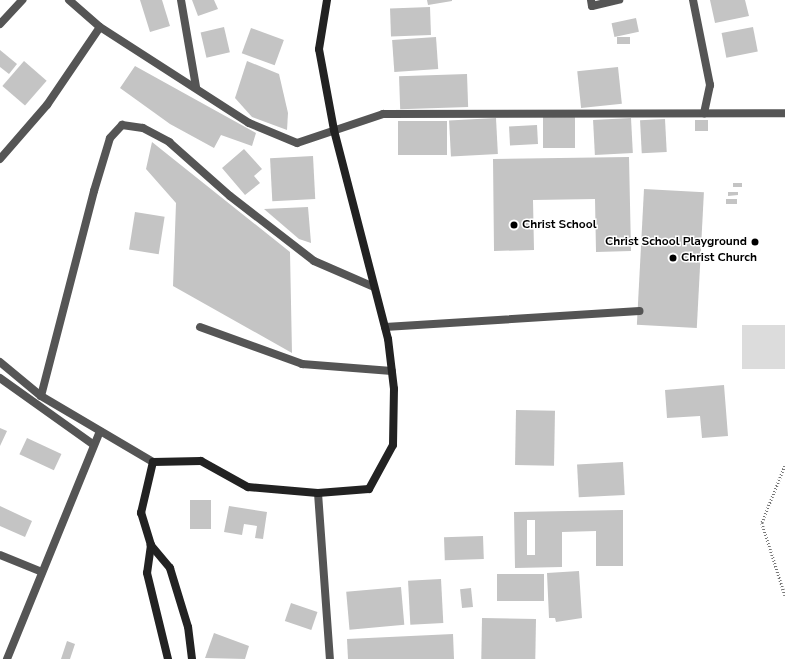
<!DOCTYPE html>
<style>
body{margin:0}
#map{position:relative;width:785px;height:659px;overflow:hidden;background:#fff;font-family:"Nunito Sans",sans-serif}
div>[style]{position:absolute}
.green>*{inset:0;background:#dcdcdc;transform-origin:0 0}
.building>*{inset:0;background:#c4c4c4;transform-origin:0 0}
.path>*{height:2.5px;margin-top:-1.25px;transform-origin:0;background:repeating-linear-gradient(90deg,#777 0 1px,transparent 0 3px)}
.lane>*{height:8px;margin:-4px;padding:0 4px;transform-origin:4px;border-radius:4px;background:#555}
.street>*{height:8px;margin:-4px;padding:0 4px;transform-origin:4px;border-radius:4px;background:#555}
.secondary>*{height:8px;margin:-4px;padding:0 4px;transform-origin:4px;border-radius:4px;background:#222}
.dots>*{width:11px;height:11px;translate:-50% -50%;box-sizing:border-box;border:2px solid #fff;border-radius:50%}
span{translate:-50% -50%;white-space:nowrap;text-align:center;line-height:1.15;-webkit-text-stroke:3px #fff;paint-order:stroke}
.poi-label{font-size:12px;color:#000;font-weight:700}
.left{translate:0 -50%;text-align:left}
.right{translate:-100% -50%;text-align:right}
</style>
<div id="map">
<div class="green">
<div style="left:785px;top:325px;width:44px;height:43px;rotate:90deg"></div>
</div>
<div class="building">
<div style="clip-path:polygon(140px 0,162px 0,170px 26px,150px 32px)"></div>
<div style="clip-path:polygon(192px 0,214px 0,218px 9px,198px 16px)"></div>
<div style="clip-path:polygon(427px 0,452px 0,452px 1px,428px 5px)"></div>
<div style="clip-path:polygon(710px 0,745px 0,749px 16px,715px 23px)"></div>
<div style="left:430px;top:7px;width:28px;height:40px;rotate:88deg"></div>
<div style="left:636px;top:18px;width:14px;height:25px;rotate:78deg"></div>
<div style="left:224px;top:27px;width:26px;height:24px;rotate:77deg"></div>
<div style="left:753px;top:27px;width:25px;height:32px;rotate:79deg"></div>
<div style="left:251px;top:28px;width:35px;height:27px;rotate:20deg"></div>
<div style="left:436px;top:37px;width:32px;height:44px;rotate:86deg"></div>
<div style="left:630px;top:37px;width:7px;height:13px;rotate:90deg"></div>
<div style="clip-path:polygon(0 50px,17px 64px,9px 74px,0 67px)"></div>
<div style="left:24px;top:61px;width:30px;height:33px;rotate:41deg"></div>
<div style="clip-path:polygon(247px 61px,279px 74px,288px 113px,287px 130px,252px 117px,235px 98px)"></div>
<div style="clip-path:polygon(135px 66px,256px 133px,252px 146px,221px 135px,214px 148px,170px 124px,120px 88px)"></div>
<div style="left:618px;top:67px;width:37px;height:41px;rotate:84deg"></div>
<div style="left:467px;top:74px;width:33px;height:68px;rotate:88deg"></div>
<div style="left:543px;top:117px;width:32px;height:31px"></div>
<div style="left:496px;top:118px;width:36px;height:47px;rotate:87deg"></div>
<div style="left:631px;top:118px;width:35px;height:38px;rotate:87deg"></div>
<div style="left:665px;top:119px;width:33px;height:25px;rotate:87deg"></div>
<div style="left:695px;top:120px;width:13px;height:11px"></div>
<div style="left:447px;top:121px;width:34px;height:49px;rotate:90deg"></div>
<div style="left:537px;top:125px;width:19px;height:28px;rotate:87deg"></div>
<div style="clip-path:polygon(152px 142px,290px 252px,292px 353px,173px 286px,176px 203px,146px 169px)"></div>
<div style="clip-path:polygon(244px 149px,262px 169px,254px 176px,260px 183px,245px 195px,222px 168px)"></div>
<div style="left:313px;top:156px;width:43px;height:43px;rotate:87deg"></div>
<div style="clip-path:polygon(629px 157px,631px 251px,596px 252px,595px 199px,533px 200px,534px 250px,494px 251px,493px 159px)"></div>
<div style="left:742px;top:183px;width:4px;height:9px;rotate:90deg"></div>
<div style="left:644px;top:189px;width:60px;height:136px;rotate:3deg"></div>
<div style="clip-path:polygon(728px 192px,738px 192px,738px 195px,728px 196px)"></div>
<div style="left:737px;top:199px;width:5px;height:11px;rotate:90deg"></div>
<div style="clip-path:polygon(308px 207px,311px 243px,299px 239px,264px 209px)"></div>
<div style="left:135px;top:212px;width:30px;height:38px;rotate:9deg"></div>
<div style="clip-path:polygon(724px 385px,728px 436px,702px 438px,700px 416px,667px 418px,665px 390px)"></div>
<div style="left:516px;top:410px;width:39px;height:55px;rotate:1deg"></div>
<div style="clip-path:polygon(0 428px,7px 431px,0 446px)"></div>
<div style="left:27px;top:438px;width:38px;height:18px;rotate:25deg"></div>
<div style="left:623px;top:462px;width:33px;height:46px;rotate:87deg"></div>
<div style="left:190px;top:500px;width:21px;height:29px"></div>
<div style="clip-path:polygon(0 506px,32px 521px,25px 537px,0 526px)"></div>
<div style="clip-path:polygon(229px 506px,267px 512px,263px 539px,255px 538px,257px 526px,244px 524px,242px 535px,224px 532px)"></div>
<div style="clip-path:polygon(evenodd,623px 510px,623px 566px,596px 566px,596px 531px,562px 532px,562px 567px,515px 568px,514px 512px,623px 510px,527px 520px,535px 520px,535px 555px,527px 555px,527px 520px)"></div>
<div style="left:483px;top:536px;width:23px;height:39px;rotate:88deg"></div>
<div style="clip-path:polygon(579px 571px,582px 618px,556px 622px,555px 618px,549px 618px,547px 573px)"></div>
<div style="left:497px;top:574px;width:47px;height:27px"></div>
<div style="left:441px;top:579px;width:44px;height:33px;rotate:87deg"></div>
<div style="left:401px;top:587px;width:38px;height:55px;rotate:85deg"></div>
<div style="left:471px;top:588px;width:19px;height:11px;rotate:84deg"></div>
<div style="left:291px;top:603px;width:28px;height:19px;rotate:19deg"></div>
<div style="left:482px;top:618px;width:54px;height:41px;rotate:1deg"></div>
<div style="clip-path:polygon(214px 633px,249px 646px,245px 659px,205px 658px)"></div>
<div style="clip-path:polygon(453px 634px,454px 659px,348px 659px,347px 639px)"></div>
<div style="clip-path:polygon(67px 641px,75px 644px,70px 659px,61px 659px)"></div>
</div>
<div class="path">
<div style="left:785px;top:466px;width:61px;rotate:112deg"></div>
<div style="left:762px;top:523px;width:76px;rotate:72.3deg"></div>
</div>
<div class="lane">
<div style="left:385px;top:327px;width:255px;rotate:-3.6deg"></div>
</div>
<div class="street">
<div style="left:69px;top:0;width:41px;rotate:41.1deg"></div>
<div style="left:100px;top:27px;width:177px;rotate:32.8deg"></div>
<div style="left:249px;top:123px;width:52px;rotate:22.6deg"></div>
<div style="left:297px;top:143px;width:91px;rotate:-18.6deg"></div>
<div style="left:383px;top:114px;width:402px;rotate:-0.1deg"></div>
<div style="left:181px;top:0;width:88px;rotate:80.2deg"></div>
<div style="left:591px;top:0;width:6px;rotate:81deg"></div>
<div style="left:592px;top:6px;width:28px;rotate:-13deg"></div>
<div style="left:693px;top:0;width:87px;rotate:78.7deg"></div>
<div style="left:710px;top:85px;width:29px;rotate:102deg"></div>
<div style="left:0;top:24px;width:33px;rotate:-47deg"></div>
<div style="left:0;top:159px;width:72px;rotate:-49deg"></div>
<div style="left:47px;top:105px;width:94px;rotate:-55.8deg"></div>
<div style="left:200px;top:327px;width:109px;rotate:19.9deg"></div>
<div style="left:302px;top:364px;width:90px;rotate:4.4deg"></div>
<div style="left:0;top:362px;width:53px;rotate:39.7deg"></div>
<div style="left:41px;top:396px;width:130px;rotate:30.5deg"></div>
<div style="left:0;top:378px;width:115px;rotate:35.5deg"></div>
<div style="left:41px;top:396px;width:212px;rotate:-75.5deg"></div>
<div style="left:94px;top:191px;width:55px;rotate:-73.2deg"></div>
<div style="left:110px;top:138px;width:18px;rotate:-47deg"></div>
<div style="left:122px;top:125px;width:21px;rotate:8deg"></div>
<div style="left:143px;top:128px;width:30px;rotate:28deg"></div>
<div style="left:169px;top:142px;width:81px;rotate:41.5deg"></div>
<div style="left:230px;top:196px;width:106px;rotate:37.7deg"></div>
<div style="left:314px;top:261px;width:65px;rotate:23.4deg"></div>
<div style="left:318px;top:493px;width:166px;rotate:85.9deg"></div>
<div style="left:0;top:555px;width:45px;rotate:22deg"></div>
<div style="left:7px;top:659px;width:246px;rotate:-67.8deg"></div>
</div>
<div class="secondary">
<div style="left:151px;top:545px;width:28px;rotate:98deg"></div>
<div style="left:147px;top:573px;width:89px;rotate:76.3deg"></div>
<div style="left:192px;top:659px;width:32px;rotate:-97deg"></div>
<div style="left:188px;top:627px;width:62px;rotate:-107deg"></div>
<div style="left:170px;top:568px;width:30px;rotate:-130deg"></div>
<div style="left:151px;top:545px;width:34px;rotate:-107deg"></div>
<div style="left:141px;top:513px;width:52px;rotate:-76.8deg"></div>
<div style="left:153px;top:462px;width:48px;rotate:-1.2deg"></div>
<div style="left:201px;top:461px;width:54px;rotate:29deg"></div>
<div style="left:248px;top:487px;width:70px;rotate:4.9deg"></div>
<div style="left:318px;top:493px;width:51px;rotate:-4.5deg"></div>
<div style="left:369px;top:489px;width:50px;rotate:-61.4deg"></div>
<div style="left:393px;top:445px;width:56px;rotate:-89deg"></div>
<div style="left:394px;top:389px;width:50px;rotate:-96.8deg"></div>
<div style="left:388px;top:339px;width:216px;rotate:-104.5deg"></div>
<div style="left:334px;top:130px;width:82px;rotate:-100.5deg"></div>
<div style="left:319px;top:49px;width:50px;rotate:-80.7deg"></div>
</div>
<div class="dots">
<div style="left:514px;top:225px;background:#000"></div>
<div style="left:755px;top:242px;background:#000"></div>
<div style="left:673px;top:258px;background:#000"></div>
</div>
<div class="poi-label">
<span class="left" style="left:522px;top:225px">Christ School</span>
<span class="right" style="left:747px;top:242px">Christ School Playground</span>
<span class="left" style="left:681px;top:258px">Christ Church</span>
</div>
</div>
